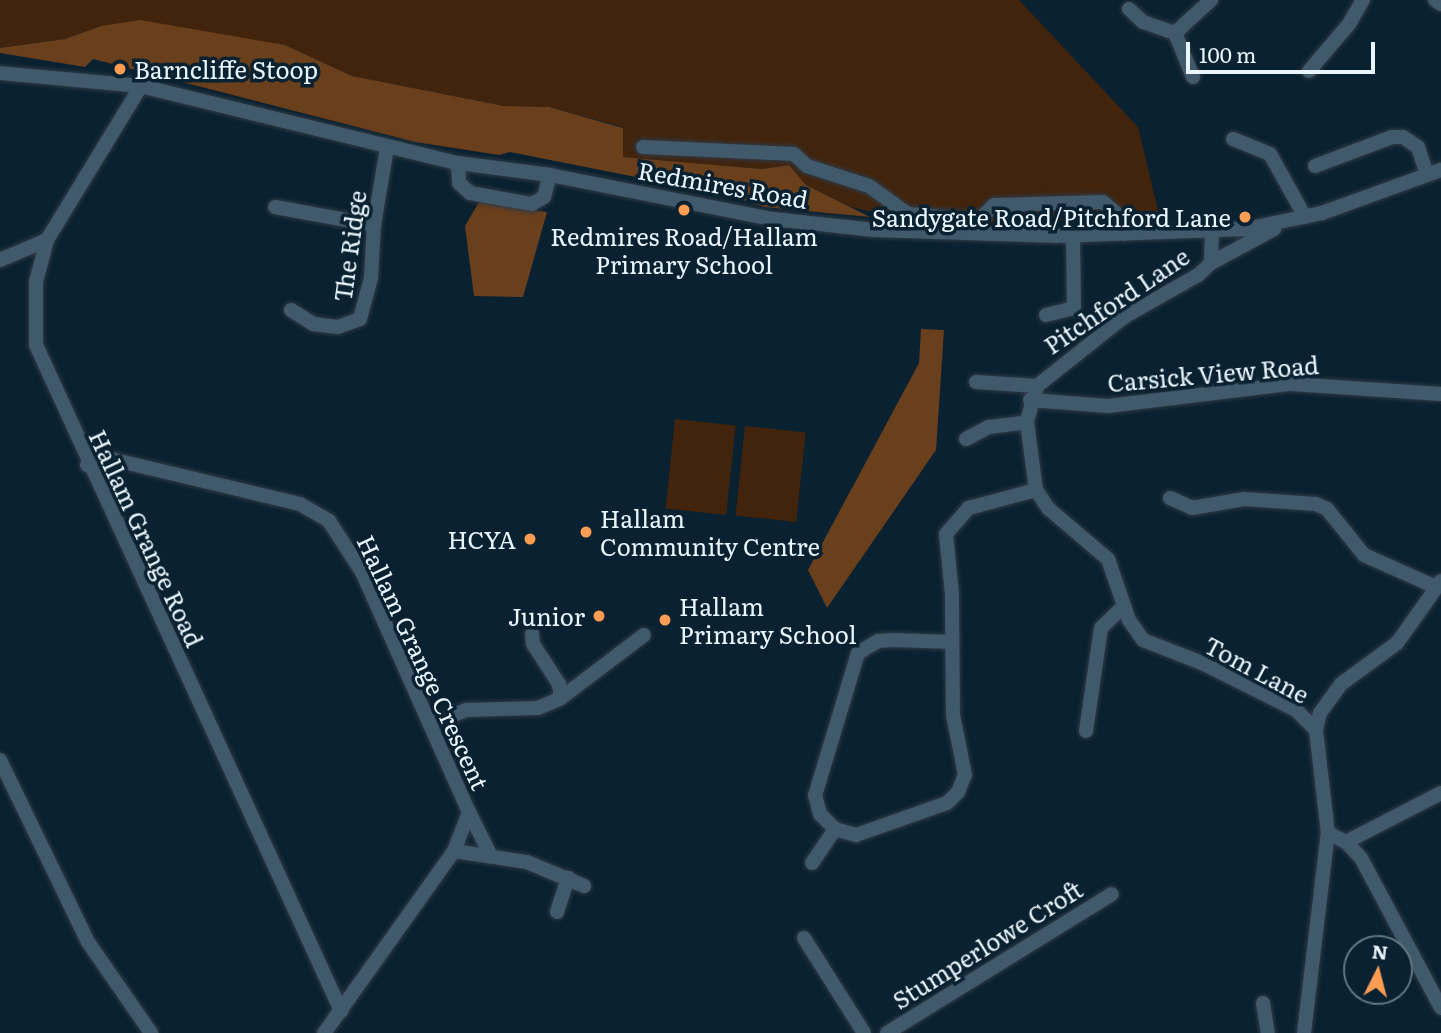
<!DOCTYPE html>
<style>
body{margin:0}
#map{position:relative;width:1441px;height:1033px;overflow:hidden;background:#092130;font-family:Literata,serif}
div>[style]{position:absolute}
.green>*{inset:0;background:#42240c;transform-origin:0 0}
.forest>*{inset:0;background:#6a3f1c}
.roads{filter:drop-shadow(0 0 2px #2f3945) drop-shadow(0 0 2px #2f3945)}
.minor>*{height:14px;margin:-7px;padding:0 7px;transform-origin:7px;border-radius:7px;background:#415a6b}
.dots>*{width:19px;height:19px;translate:-50% -50%;box-sizing:border-box;border:4px solid #092130;border-radius:50%}
span{translate:-50% -50%;white-space:nowrap;text-align:center;line-height:1.15;-webkit-text-stroke:7px #092130;paint-order:stroke}
.poi-label{font-size:24px;color:#eaf6fe}
.left{translate:0 -50%;text-align:left}
.right{translate:-100% -50%;text-align:right}
.street-label{font-size:24px;color:#eaf6fe}
.north{position:absolute;left:1343px;top:935px;width:70px;height:70px;box-sizing:border-box;background:#092130;border:2px solid #637682;border-radius:50%;rotate:6deg;font-size:19px;font-weight:700;line-height:28px;text-align:center;color:#eaf6fe}
.north::after{content:'';display:block;margin:auto;width:24px;height:32px;background:#fc9d53;clip-path:polygon(50% 0,100% 100%,50% 72%,0 100%)}
.scale{position:absolute;left:1186px;top:42px;width:189px;height:32px;box-sizing:border-box;border:4px solid #eaf6fe;border-top:0;padding-left:9px;font-size:21px;line-height:24px;white-space:nowrap;color:#eaf6fe;-webkit-text-stroke:5px #092130;paint-order:stroke}
</style>
<div id="map">
<div class="green">
<div style="clip-path:polygon(0 0,1019px 0,1138px 127px,1160px 218px,977px 224px,902px 219px,851px 207px,806px 185px,789px 165px,762px 169px,622px 157px,623px 127px,549px 107px,504px 106px,352px 76px,285px 45px,101px 26px,65px 39px,0 48px)"></div>
<div style="left:675px;top:419px;width:61px;height:90px;rotate:6deg"></div>
<div style="left:745px;top:426px;width:61px;height:90px;rotate:6deg"></div>
</div>
<div class="forest">
<div style="clip-path:polygon(140px 20px,285px 45px,352px 76px,504px 106px,549px 107px,623px 128px,623px 157px,762px 169px,789px 165px,806px 185px,870px 217px,764px 207px,731px 196px,510px 152px,499px 155px,415px 142px,93px 59px,85px 67px,0 53px,0 48px,65px 39px,101px 26px)"></div>
<div style="clip-path:polygon(479px 202px,547px 212px,523px 297px,474px 296px,465px 226px)"></div>
<div style="clip-path:polygon(921px 329px,944px 330px,936px 450px,827px 608px,808px 570px,919px 363px)"></div>
</div>
<div class="roads">
<div class="minor">
<div style="left:1435px;top:0;width:7px;rotate:34deg"></div>
<div style="left:1129px;top:9px;width:19px;rotate:43deg"></div>
<div style="left:1143px;top:22px;width:34px;rotate:19deg"></div>
<div style="left:1309px;top:71px;width:62px;rotate:-49.6deg"></div>
<div style="left:1349px;top:24px;width:28px;rotate:-60deg"></div>
<div style="left:0;top:73px;width:142px;rotate:5.3deg"></div>
<div style="left:141px;top:86px;width:326px;rotate:13.7deg"></div>
<div style="left:458px;top:163px;width:93px;rotate:7.4deg"></div>
<div style="left:550px;top:175px;width:227px;rotate:11.2deg"></div>
<div style="left:773px;top:219px;width:102px;rotate:6.2deg"></div>
<div style="left:874px;top:230px;width:184px;rotate:1.9deg"></div>
<div style="left:1058px;top:236px;width:188px;rotate:-2.1deg"></div>
<div style="left:1246px;top:229px;width:78px;rotate:-11.9deg"></div>
<div style="left:1322px;top:213px;width:127px;rotate:-19.9deg"></div>
<div style="left:1193px;top:77px;width:48px;rotate:-112.2deg"></div>
<div style="left:1175px;top:33px;width:49px;rotate:-42.5deg"></div>
<div style="left:141px;top:86px;width:180px;rotate:121.4deg"></div>
<div style="left:47px;top:240px;width:43px;rotate:104.7deg"></div>
<div style="left:36px;top:282px;width:63px;rotate:90deg"></div>
<div style="left:36px;top:345px;width:733px;rotate:65.39deg"></div>
<div style="left:1233px;top:139px;width:40px;rotate:22deg"></div>
<div style="left:1270px;top:154px;width:72px;rotate:60.9deg"></div>
<div style="left:643px;top:147px;width:151px;rotate:2.7deg"></div>
<div style="left:794px;top:154px;width:18px;rotate:43deg"></div>
<div style="left:807px;top:166px;width:65px;rotate:17.9deg"></div>
<div style="left:869px;top:186px;width:48px;rotate:35.7deg"></div>
<div style="left:908px;top:214px;width:71px;rotate:4.8deg"></div>
<div style="left:979px;top:220px;width:21px;rotate:-45deg"></div>
<div style="left:994px;top:205px;width:109px;rotate:-1.6deg"></div>
<div style="left:1103px;top:202px;width:20px;rotate:41deg"></div>
<div style="left:1118px;top:215px;width:20px;rotate:70deg"></div>
<div style="left:458px;top:163px;width:20px;rotate:87deg"></div>
<div style="left:459px;top:183px;width:15px;rotate:42deg"></div>
<div style="left:470px;top:193px;width:63px;rotate:10.1deg"></div>
<div style="left:532px;top:204px;width:14px;rotate:-30deg"></div>
<div style="left:544px;top:197px;width:23px;rotate:-75deg"></div>
<div style="left:1315px;top:166px;width:82px;rotate:-20.6deg"></div>
<div style="left:1392px;top:137px;width:11px"></div>
<div style="left:1403px;top:137px;width:18px;rotate:34deg"></div>
<div style="left:1418px;top:147px;width:29px;rotate:72deg"></div>
<div style="left:275px;top:207px;width:101px;rotate:10.3deg"></div>
<div style="left:1212px;top:232px;width:31px;rotate:92deg"></div>
<div style="left:1211px;top:263px;width:18px;rotate:137deg"></div>
<div style="left:1198px;top:275px;width:85px;rotate:150.4deg"></div>
<div style="left:1124px;top:317px;width:111px;rotate:141.6deg"></div>
<div style="left:1037px;top:386px;width:37px;rotate:106deg"></div>
<div style="left:1027px;top:422px;width:69px;rotate:82.5deg"></div>
<div style="left:1036px;top:490px;width:23px;rotate:56deg"></div>
<div style="left:1049px;top:509px;width:77px;rotate:40.3deg"></div>
<div style="left:1108px;top:559px;width:65px;rotate:71deg"></div>
<div style="left:1129px;top:620px;width:24px;rotate:55deg"></div>
<div style="left:1143px;top:640px;width:63px;rotate:21.3deg"></div>
<div style="left:1202px;top:663px;width:105px;rotate:26.6deg"></div>
<div style="left:1296px;top:710px;width:28px;rotate:45deg"></div>
<div style="left:1316px;top:730px;width:104px;rotate:83.4deg"></div>
<div style="left:1328px;top:833px;width:20px;rotate:27deg"></div>
<div style="left:1346px;top:842px;width:22px;rotate:47deg"></div>
<div style="left:1361px;top:858px;width:170px;rotate:61.9deg"></div>
<div style="left:0;top:260px;width:51px;rotate:-23.1deg"></div>
<div style="left:1211px;top:263px;width:72px;rotate:-28.4deg"></div>
<div style="left:291px;top:310px;width:26px;rotate:32deg"></div>
<div style="left:313px;top:324px;width:25px;rotate:7deg"></div>
<div style="left:338px;top:327px;width:23px;rotate:-20deg"></div>
<div style="left:360px;top:319px;width:42px;rotate:-75deg"></div>
<div style="left:371px;top:278px;width:53px;rotate:-86.8deg"></div>
<div style="left:374px;top:225px;width:79px;rotate:-80.5deg"></div>
<div style="left:1046px;top:315px;width:29px;rotate:-14deg"></div>
<div style="left:1074px;top:308px;width:72px;rotate:-90.8deg"></div>
<div style="left:976px;top:382px;width:61px;rotate:3.8deg"></div>
<div style="left:1030px;top:400px;width:78px;rotate:4.4deg"></div>
<div style="left:1108px;top:406px;width:184px;rotate:-6.9deg"></div>
<div style="left:1291px;top:384px;width:150px;rotate:3.8deg"></div>
<div style="left:966px;top:439px;width:26px;rotate:-28deg"></div>
<div style="left:989px;top:427px;width:38px;rotate:-7deg"></div>
<div style="left:87px;top:465px;width:25px;rotate:-14deg"></div>
<div style="left:111px;top:459px;width:194px;rotate:13.4deg"></div>
<div style="left:300px;top:504px;width:34px;rotate:30deg"></div>
<div style="left:329px;top:521px;width:61px;rotate:57.1deg"></div>
<div style="left:362px;top:572px;width:263px;rotate:66deg"></div>
<div style="left:469px;top:812px;width:42px;rotate:111deg"></div>
<div style="left:454px;top:851px;width:224px;rotate:125.5deg"></div>
<div style="left:1170px;top:498px;width:24px;rotate:24deg"></div>
<div style="left:1192px;top:508px;width:53px;rotate:-9.8deg"></div>
<div style="left:1244px;top:499px;width:72px;rotate:4deg"></div>
<div style="left:1316px;top:504px;width:12px;rotate:24deg"></div>
<div style="left:1327px;top:509px;width:59px;rotate:51.2deg"></div>
<div style="left:1364px;top:555px;width:79px;rotate:24deg"></div>
<div style="left:532px;top:634px;width:10px;rotate:84deg"></div>
<div style="left:533px;top:644px;width:48px;rotate:57deg"></div>
<div style="left:559px;top:684px;width:14px;rotate:82deg"></div>
<div style="left:952px;top:642px;width:60px;rotate:-178.1deg"></div>
<div style="left:892px;top:640px;width:14px;rotate:176deg"></div>
<div style="left:878px;top:641px;width:23px;rotate:149deg"></div>
<div style="left:858px;top:653px;width:148px;rotate:106.8deg"></div>
<div style="left:815px;top:795px;width:20px;rotate:75deg"></div>
<div style="left:820px;top:814px;width:21px;rotate:45deg"></div>
<div style="left:835px;top:829px;width:22px;rotate:16deg"></div>
<div style="left:856px;top:835px;width:96px;rotate:-19.4deg"></div>
<div style="left:947px;top:803px;width:16px;rotate:-45deg"></div>
<div style="left:958px;top:792px;width:18px;rotate:-68deg"></div>
<div style="left:965px;top:775px;width:61px;rotate:-101.3deg"></div>
<div style="left:953px;top:715px;width:121px;rotate:-90.5deg"></div>
<div style="left:952px;top:594px;width:60px;rotate:-95.7deg"></div>
<div style="left:946px;top:534px;width:35px;rotate:-49deg"></div>
<div style="left:969px;top:508px;width:69px;rotate:-15deg"></div>
<div style="left:430px;top:724px;width:39px;rotate:-21deg"></div>
<div style="left:466px;top:710px;width:72px;rotate:-1.6deg"></div>
<div style="left:538px;top:708px;width:25px;rotate:-23deg"></div>
<div style="left:561px;top:698px;width:104px;rotate:-37.2deg"></div>
<div style="left:1316px;top:730px;width:17px;rotate:-77deg"></div>
<div style="left:1320px;top:713px;width:36px;rotate:-54deg"></div>
<div style="left:1341px;top:684px;width:69px;rotate:-36.2deg"></div>
<div style="left:1397px;top:643px;width:76px;rotate:-54.6deg"></div>
<div style="left:1086px;top:731px;width:104px;rotate:-81.7deg"></div>
<div style="left:1101px;top:628px;width:30px;rotate:-44deg"></div>
<div style="left:0;top:760px;width:202px;rotate:64.2deg"></div>
<div style="left:88px;top:942px;width:111px;rotate:55.3deg"></div>
<div style="left:469px;top:812px;width:47px;rotate:63.4deg"></div>
<div style="left:1346px;top:842px;width:107px;rotate:-27.3deg"></div>
<div style="left:454px;top:851px;width:74px;rotate:8.6deg"></div>
<div style="left:527px;top:862px;width:62px;rotate:22.8deg"></div>
<div style="left:812px;top:863px;width:41px;rotate:-55.9deg"></div>
<div style="left:557px;top:912px;width:36px;rotate:-72deg"></div>
<div style="left:804px;top:938px;width:112px;rotate:57.7deg"></div>
<div style="left:1263px;top:1003px;width:30px;rotate:81deg"></div>
<div style="left:887px;top:1033px;width:264px;rotate:-31.7deg"></div>
<div style="left:1304px;top:1033px;width:201px;rotate:-83.2deg"></div>
</div>
</div>
<div class="dots">
<div style="left:120px;top:69px;background:#fc9d53"></div>
<div style="left:684px;top:210px;background:#fc9d53"></div>
<div style="left:1245px;top:217px;background:#fc9d53"></div>
<div style="left:586px;top:532px;background:#fc9d53"></div>
<div style="left:530px;top:539px;background:#fc9d53"></div>
<div style="left:599px;top:616px;background:#fc9d53"></div>
<div style="left:665px;top:620px;background:#fc9d53"></div>
</div>
<div class="poi-label">
<span class="left" style="left:134px;top:69px">Barncliffe Stoop</span>
<span class="right" style="left:1231px;top:217px">Sandygate Road/Pitchford Lane</span>
<span style="left:684px;top:250px">Redmires Road/Hallam<br>Primary School</span>
<span class="left" style="left:600px;top:532px">Hallam<br>Community Centre</span>
<span class="right" style="left:516px;top:539px">HCYA</span>
<span class="left" style="left:679px;top:620px">Hallam<br>Primary School</span>
<span class="right" style="left:585px;top:616px">Junior</span>
</div>
<div class="street-label">
<span style="left:723px;top:184px;rotate:10deg">Redmires Road</span>
<span style="left:349px;top:246px;rotate:-82deg">The Ridge</span>
<span style="left:1116px;top:300px;rotate:-34deg">Pitchford Lane</span>
<span style="left:1213px;top:373px;rotate:-5deg">Carsick View Road</span>
<span style="left:147px;top:538px;rotate:65deg">Hallam Grange Road</span>
<span style="left:424px;top:662px;rotate:65deg">Hallam Grange Crescent</span>
<span style="left:1257px;top:669px;rotate:28deg">Tom Lane</span>
<span style="left:987px;top:944px;rotate:-32deg">Stumperlowe Croft</span>
</div>
<div class="north">N</div>
<div class="scale">100 m</div>
</div>
